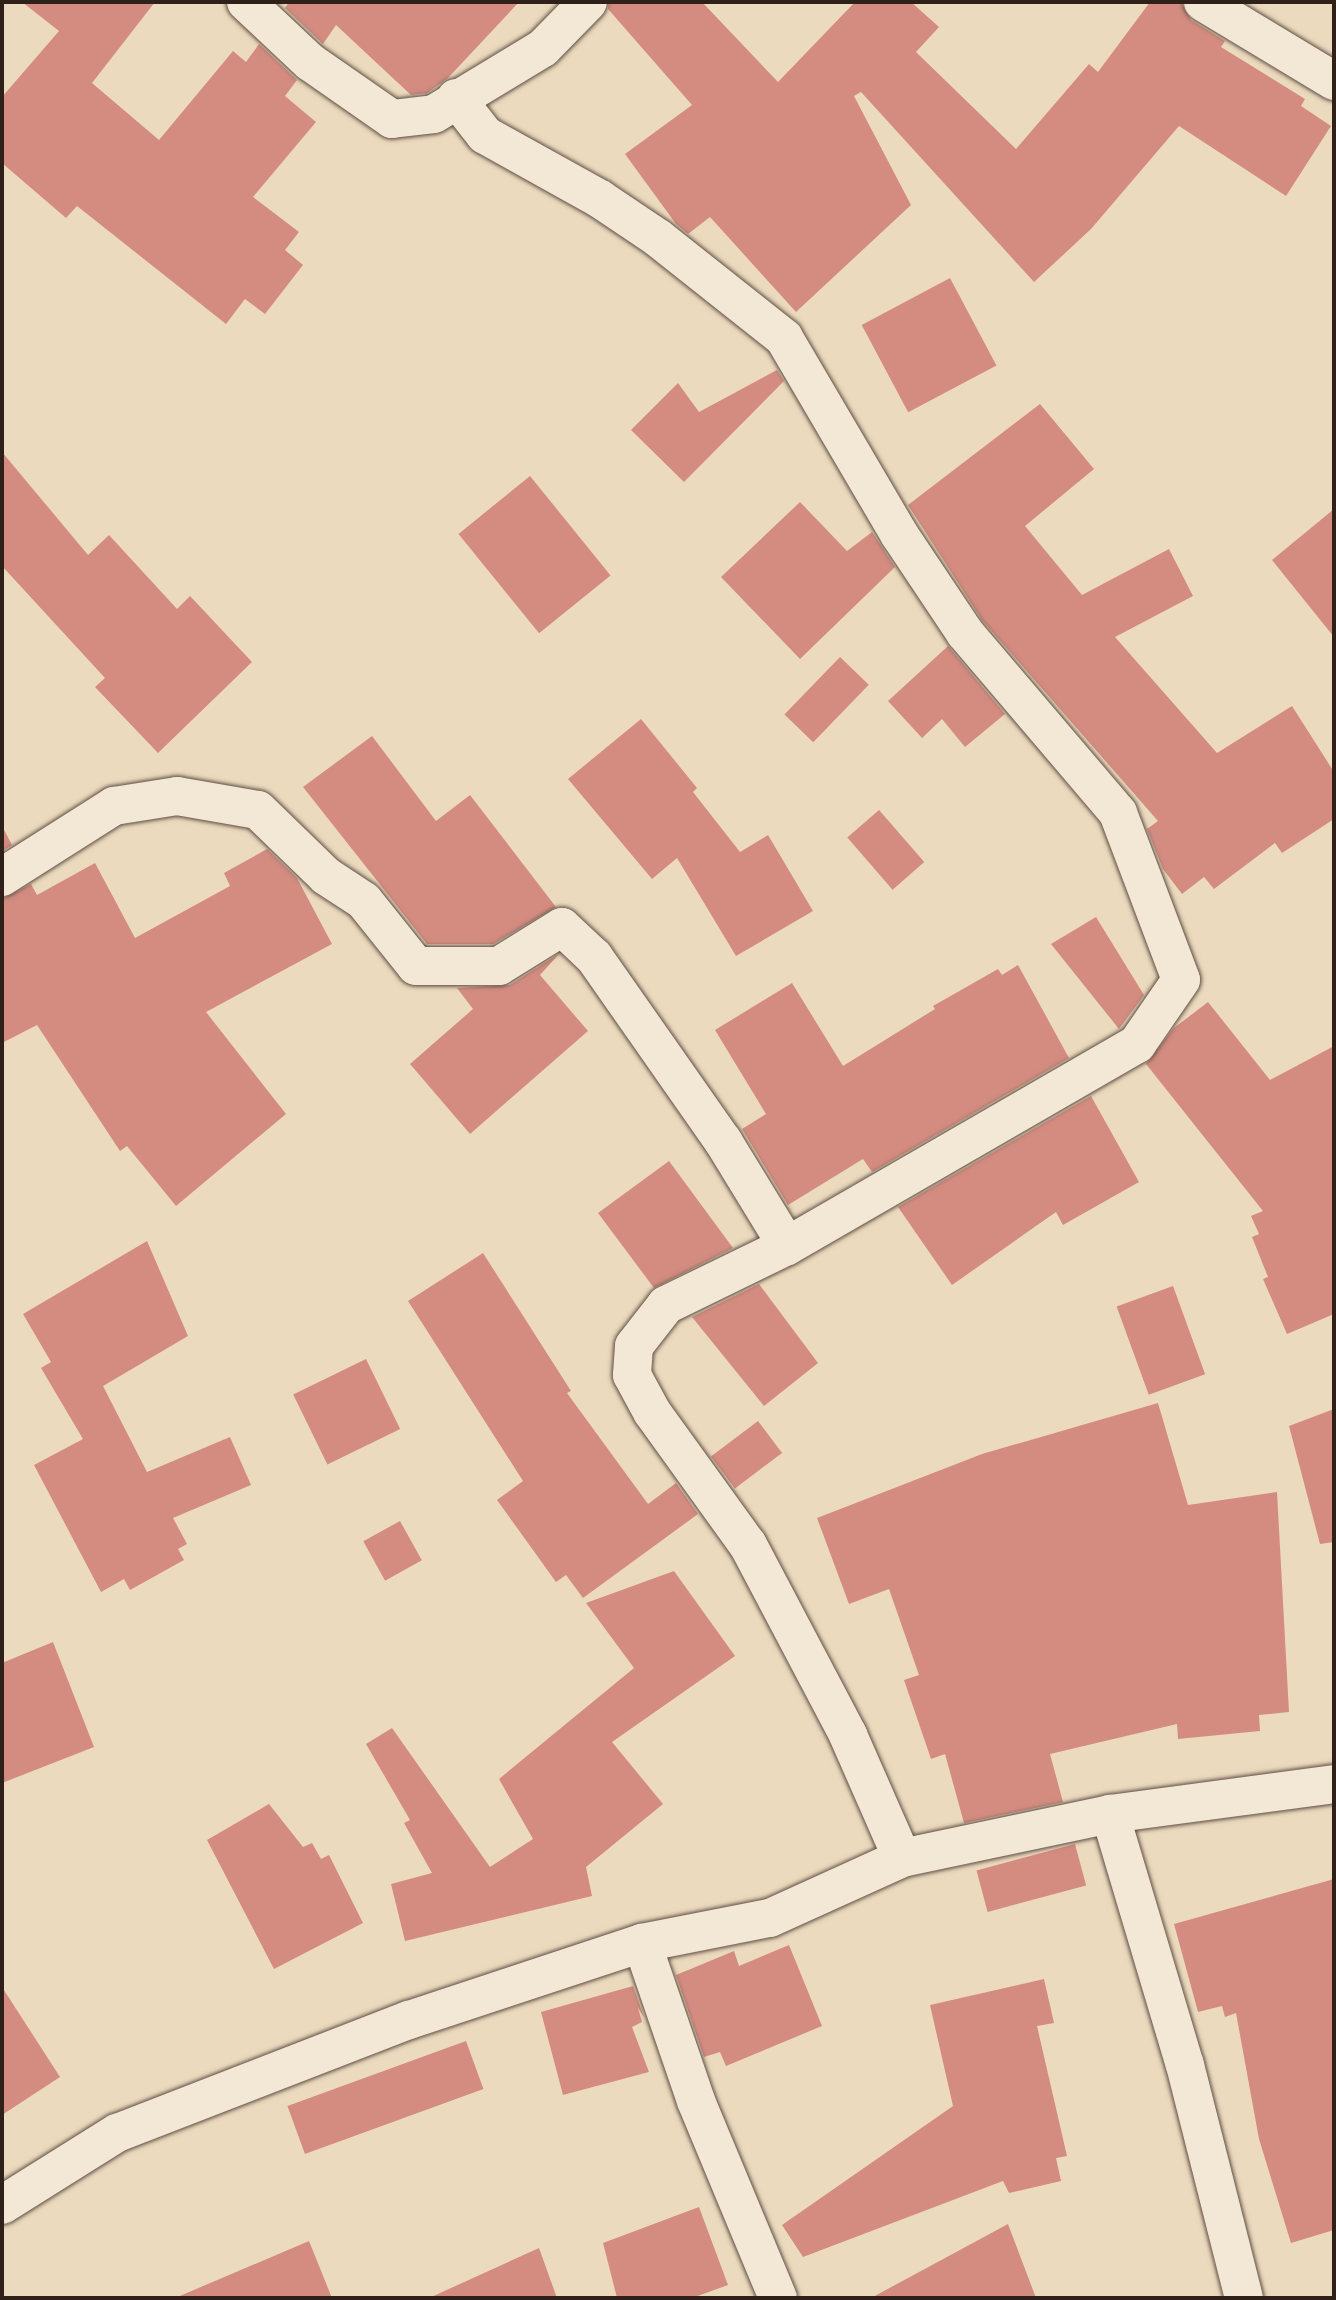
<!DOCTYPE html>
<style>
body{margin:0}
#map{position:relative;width:1336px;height:2300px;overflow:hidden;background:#ecdabe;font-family:Cardo,serif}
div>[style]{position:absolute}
.building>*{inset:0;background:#d48c81;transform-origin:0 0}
.roads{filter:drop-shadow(0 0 2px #5e4e43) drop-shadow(0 0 2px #5e4e43)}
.street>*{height:38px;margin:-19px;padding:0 19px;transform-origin:19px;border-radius:19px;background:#f3e7d5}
span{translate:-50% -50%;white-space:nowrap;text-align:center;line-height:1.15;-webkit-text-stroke:5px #f3e7d5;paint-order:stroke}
.frame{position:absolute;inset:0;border:4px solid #2f201a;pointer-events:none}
</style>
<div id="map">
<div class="building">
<div style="clip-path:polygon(22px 2px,155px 2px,92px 83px,159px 140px,233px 51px,246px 62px,259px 44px,297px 80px,285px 96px,316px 122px,253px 197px,299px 232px,285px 250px,303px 265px,265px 314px,245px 299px,226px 324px,77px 206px,66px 218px,2px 163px,2px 97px,59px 31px)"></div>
<div style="clip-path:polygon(289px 2px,519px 2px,448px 78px,427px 93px,411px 95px,336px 25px,323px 44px,285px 8px)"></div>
<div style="clip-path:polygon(609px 2px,702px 2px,778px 82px,855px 2px,911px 2px,939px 27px,916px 52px,1016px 149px,1089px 64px,1098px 72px,1150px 2px,1181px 2px,1191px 20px,1225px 41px,1221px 47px,1305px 99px,1301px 106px,1331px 126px,1286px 196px,1179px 126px,1091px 229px,1034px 282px,861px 92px,854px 96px,911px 205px,796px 312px,710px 217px,688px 234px,676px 224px,625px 154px,692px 105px,608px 9px)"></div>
<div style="left:950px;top:278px;width:99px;height:100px;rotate:62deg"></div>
<div style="clip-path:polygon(777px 370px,784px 381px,684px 482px,631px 430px,678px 383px,699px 412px)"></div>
<div style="clip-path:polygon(1040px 404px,1094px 469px,1025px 526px,1082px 595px,1169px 549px,1193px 596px,1115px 637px,1217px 753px,1292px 706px,1334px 772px,1334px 819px,1282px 853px,1275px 843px,1214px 889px,1204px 877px,1182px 894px,1163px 869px,1147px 829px,1158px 821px,982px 620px,908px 505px)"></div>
<div style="clip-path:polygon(2px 452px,88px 555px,109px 535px,177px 609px,190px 596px,252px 662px,158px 753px,95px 687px,105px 678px,2px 566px)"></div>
<div style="left:530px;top:476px;width:128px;height:92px;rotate:51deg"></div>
<div style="clip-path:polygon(800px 502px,847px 551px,872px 532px,895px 567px,800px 659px,721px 577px)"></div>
<div style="clip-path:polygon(1334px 509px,1334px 637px,1272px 560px)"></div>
<div style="clip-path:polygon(948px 646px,1005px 714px,965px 747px,942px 719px,922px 738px,888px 701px)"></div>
<div style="left:840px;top:657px;width:40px;height:80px;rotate:44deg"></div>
<div style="clip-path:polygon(641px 719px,697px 788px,693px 792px,740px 852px,768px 835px,813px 911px,736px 956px,677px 858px,652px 879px,568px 779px)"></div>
<div style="clip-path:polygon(372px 736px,436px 821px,470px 795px,556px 907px,493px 944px,427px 944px,303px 787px)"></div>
<div style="left:879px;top:810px;width:69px;height:42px;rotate:49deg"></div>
<div style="clip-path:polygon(2px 826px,12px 845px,2px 851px)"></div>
<div style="clip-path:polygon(267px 849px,297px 878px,332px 944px,206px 1012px,286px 1114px,176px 1206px,127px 1146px,120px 1151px,37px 1025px,2px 1043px,2px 899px,31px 884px,37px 895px,95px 863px,135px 938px,230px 886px,224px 873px)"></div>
<div style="clip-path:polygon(1096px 917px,1144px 995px,1119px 1029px,1051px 944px)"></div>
<div style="clip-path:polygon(559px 954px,540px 975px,588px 1031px,470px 1134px,410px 1064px,473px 1009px,457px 988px,510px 985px)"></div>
<div style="clip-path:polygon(1018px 965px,1069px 1058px,872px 1172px,863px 1159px,788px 1205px,742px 1129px,766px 1114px,715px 1030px,792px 983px,843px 1066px,935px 1009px,933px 1006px,998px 969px,1002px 975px)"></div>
<div style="clip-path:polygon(1208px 1002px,1270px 1080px,1334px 1046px,1334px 1314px,1287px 1334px,1263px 1279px,1268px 1277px,1252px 1237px,1259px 1234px,1251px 1216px,1263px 1211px,1146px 1064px,1174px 1028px)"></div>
<div style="clip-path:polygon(1091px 1096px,1139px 1182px,1063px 1225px,1056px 1212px,952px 1285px,898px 1207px)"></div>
<div style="clip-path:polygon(669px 1161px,733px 1248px,654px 1288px,598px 1213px)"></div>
<div style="clip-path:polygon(147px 1241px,188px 1336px,103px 1386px,147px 1472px,230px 1437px,251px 1485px,173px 1518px,187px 1544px,178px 1549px,184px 1560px,130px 1590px,124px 1579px,101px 1592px,34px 1465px,83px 1439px,41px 1368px,51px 1362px,23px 1314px)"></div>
<div style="clip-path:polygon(483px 1253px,571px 1391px,567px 1393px,648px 1504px,676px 1483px,698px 1514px,583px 1598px,566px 1575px,556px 1582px,497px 1500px,523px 1481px,408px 1301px)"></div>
<div style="clip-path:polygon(759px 1284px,818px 1363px,764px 1406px,692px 1317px)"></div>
<div style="left:1173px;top:1286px;width:94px;height:60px;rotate:70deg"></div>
<div style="left:366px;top:1359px;width:78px;height:81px;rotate:64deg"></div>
<div style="clip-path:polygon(1158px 1403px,1188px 1505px,1277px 1492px,1289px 1712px,1259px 1715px,1260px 1731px,1178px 1739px,1177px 1724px,1050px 1754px,1063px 1802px,964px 1823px,945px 1754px,931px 1759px,904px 1680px,919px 1675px,889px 1589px,849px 1604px,817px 1518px,982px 1454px)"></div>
<div style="clip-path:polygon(1334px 1409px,1334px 1542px,1320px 1544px,1289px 1426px)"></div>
<div style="left:758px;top:1421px;width:40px;height:59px;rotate:53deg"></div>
<div style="left:400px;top:1521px;width:45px;height:42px;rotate:61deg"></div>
<div style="clip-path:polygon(674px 1571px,735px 1656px,612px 1742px,663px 1804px,586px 1867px,592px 1896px,405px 1941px,391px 1884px,432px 1873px,404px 1823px,410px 1820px,366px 1744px,392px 1728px,490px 1867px,533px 1839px,499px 1779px,634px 1668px,586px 1603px)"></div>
<div style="clip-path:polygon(53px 1642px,94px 1747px,2px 1783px,2px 1663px)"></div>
<div style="clip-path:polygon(269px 1804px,303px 1847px,312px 1843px,321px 1859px,329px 1855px,363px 1923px,274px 1969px,207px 1840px)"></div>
<div style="left:1075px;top:1844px;width:43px;height:102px;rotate:75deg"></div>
<div style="clip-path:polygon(1334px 1879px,1334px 2230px,1291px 2243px,1259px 2139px,1236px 2013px,1225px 2017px,1222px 2006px,1198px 2012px,1174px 1924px)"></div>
<div style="clip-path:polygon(789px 1945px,822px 2026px,726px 2066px,720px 2052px,704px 2057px,676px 1975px,734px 1951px,739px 1966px)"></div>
<div style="clip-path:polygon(1044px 1979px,1054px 2023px,1037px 2026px,1067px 2156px,1056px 2158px,1061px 2181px,1009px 2193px,1003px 2181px,803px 2257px,782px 2225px,953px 2106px,930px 2005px)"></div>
<div style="clip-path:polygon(633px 1986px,644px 2017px,638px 2008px,642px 2022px,632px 2027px,649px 2072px,563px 2095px,541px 2012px)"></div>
<div style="clip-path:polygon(2px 1987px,60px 2077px,2px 2115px)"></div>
<div style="left:466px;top:2041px;width:51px;height:190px;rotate:70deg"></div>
<div style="clip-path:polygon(699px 2207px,728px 2285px,692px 2298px,617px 2298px,603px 2243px)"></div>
<div style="clip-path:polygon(1008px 2224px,1036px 2298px,871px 2298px)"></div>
<div style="clip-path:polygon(309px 2241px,332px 2298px,175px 2298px)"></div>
<div style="clip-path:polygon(539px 2248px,557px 2298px,429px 2298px)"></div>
</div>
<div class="roads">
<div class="street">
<div style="left:246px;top:2px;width:88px;rotate:43.2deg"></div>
<div style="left:310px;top:62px;width:100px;rotate:34.8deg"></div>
<div style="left:392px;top:119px;width:42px;rotate:-6.8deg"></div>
<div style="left:434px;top:114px;width:127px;rotate:-31.2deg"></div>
<div style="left:543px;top:48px;width:64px;rotate:-45.6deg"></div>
<div style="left:1203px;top:2px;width:153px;rotate:31.1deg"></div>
<div style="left:456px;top:98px;width:47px;rotate:51.9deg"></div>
<div style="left:485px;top:135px;width:132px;rotate:29.1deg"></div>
<div style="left:600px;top:199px;width:70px;rotate:33.9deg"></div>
<div style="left:658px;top:238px;width:161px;rotate:38.4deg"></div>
<div style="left:784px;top:338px;width:227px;rotate:59.6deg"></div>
<div style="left:899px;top:534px;width:119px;rotate:56.3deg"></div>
<div style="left:965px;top:633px;width:236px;rotate:49.6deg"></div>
<div style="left:1118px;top:813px;width:178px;rotate:69.3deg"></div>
<div style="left:1181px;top:980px;width:78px;rotate:124.5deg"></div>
<div style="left:1137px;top:1044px;width:404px;rotate:150deg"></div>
<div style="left:787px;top:1246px;width:135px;rotate:154deg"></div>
<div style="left:666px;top:1305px;width:52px;rotate:128deg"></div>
<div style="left:634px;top:1346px;width:29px;rotate:94deg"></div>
<div style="left:632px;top:1375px;width:42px;rotate:61.6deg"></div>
<div style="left:652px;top:1412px;width:164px;rotate:54.2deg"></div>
<div style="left:748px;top:1545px;width:215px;rotate:62.2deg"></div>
<div style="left:848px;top:1735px;width:134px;rotate:66.3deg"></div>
<div style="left:2px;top:877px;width:133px;rotate:-32.4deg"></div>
<div style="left:114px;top:806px;width:64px;rotate:-9deg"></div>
<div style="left:177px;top:796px;width:82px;rotate:9.8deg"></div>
<div style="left:258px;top:810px;width:95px;rotate:44.1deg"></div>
<div style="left:326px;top:876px;width:45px;rotate:33.3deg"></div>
<div style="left:364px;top:901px;width:83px;rotate:51.3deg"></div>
<div style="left:416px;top:966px;width:83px"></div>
<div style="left:499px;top:966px;width:74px;rotate:-31.8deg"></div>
<div style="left:562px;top:927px;width:44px;rotate:43.2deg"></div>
<div style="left:594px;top:957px;width:225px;rotate:55deg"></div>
<div style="left:723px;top:1141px;width:123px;rotate:58.6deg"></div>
<div style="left:1110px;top:1814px;width:262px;rotate:73.4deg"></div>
<div style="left:1185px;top:2065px;width:240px;rotate:75.8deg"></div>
<div style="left:642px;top:1943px;width:167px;rotate:71.1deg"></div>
<div style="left:696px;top:2101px;width:213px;rotate:67.4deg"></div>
<div style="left:2px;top:2205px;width:136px;rotate:-32.1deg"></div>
<div style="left:117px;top:2133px;width:313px;rotate:-21.2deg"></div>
<div style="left:409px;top:2020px;width:245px;rotate:-18.3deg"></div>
<div style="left:642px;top:1943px;width:130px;rotate:-11.1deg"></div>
<div style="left:770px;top:1918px;width:145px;rotate:-24.4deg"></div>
<div style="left:902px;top:1858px;width:213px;rotate:-11.9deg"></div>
<div style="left:1110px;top:1814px;width:226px;rotate:-7.6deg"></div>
</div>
</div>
<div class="frame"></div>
</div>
